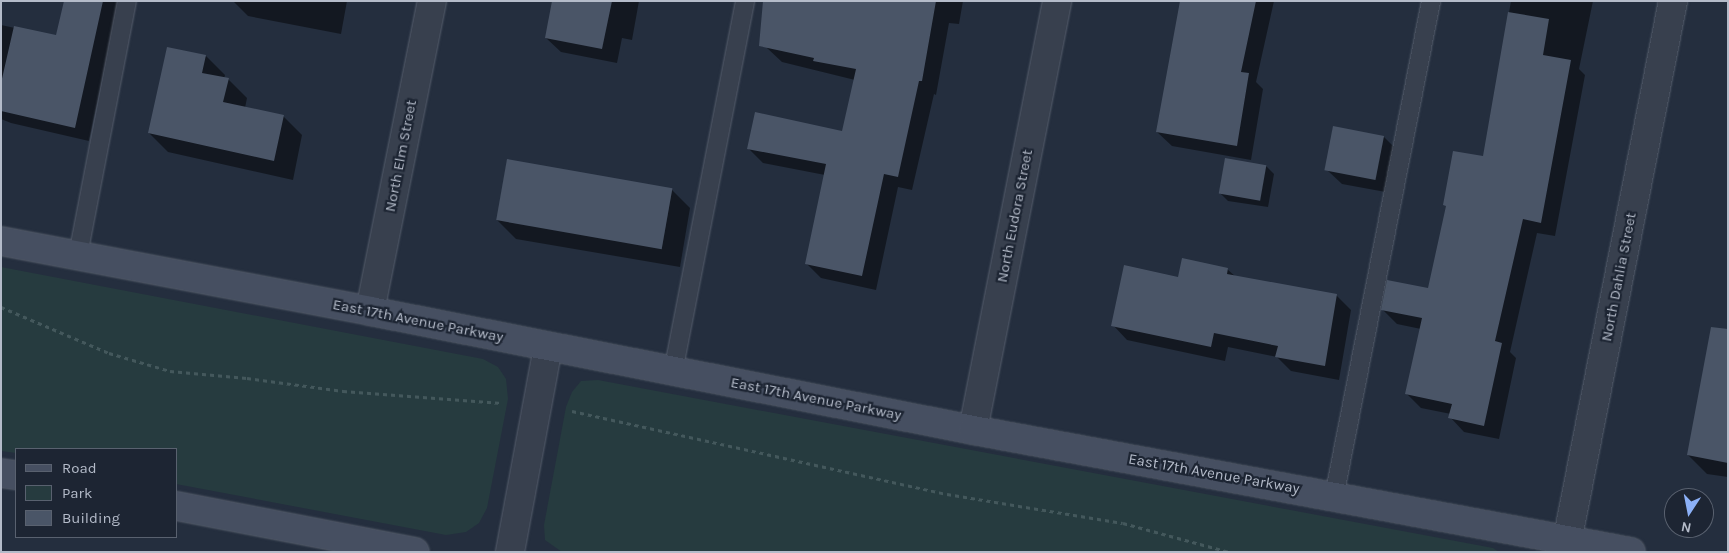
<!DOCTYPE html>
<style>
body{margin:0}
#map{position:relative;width:1729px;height:553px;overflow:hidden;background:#242e3e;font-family:Karla,sans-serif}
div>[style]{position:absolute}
.green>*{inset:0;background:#263b3f}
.shadow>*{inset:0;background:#0007}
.building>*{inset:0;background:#4a5567;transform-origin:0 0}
.path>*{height:3px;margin-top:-1.5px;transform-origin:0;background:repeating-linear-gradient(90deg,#44585c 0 4px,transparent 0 8px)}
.roads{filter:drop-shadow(0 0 1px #565e6c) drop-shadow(0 0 1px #565e6c)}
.lane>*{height:18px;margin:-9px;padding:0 9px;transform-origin:9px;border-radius:9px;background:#38404e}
.street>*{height:28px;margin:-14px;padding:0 14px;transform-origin:14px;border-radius:14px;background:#38404e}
.secondary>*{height:28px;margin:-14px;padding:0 14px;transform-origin:14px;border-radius:14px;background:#464f61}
span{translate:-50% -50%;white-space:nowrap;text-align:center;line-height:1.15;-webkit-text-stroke:4.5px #1d2533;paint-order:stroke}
.street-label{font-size:15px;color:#b4bbc9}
.frame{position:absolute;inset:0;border:2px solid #b4bbc9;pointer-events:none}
.legend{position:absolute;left:15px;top:448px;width:162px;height:90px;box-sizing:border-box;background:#1d2533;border:1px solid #59616f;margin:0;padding:6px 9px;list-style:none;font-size:15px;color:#b4bbc9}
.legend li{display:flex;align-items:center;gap:10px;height:25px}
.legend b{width:25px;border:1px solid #59616f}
.north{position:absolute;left:1664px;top:488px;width:50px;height:50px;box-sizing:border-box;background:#1d2533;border:1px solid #59616f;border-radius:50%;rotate:191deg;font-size:14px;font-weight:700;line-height:20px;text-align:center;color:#b4bbc9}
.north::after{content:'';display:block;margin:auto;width:18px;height:22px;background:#8bb0f7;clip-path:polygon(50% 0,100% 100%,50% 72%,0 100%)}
</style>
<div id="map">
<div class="green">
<div style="clip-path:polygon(1px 267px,483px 359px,498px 367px,506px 379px,508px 399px,487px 508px,479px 523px,466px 532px,446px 535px,176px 484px,176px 449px,16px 449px,16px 453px,1px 451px)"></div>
<div style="clip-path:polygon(598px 380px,1493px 548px,1499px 552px,562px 552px,545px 540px,544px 525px,566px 407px,572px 392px,581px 381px)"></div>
</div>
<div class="shadow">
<div style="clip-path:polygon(65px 1px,119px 1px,89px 141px,11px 123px,1px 119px,1px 25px,57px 37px)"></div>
<div style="clip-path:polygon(347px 1px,341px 34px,248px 16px,234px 2px)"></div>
<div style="clip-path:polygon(553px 1px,639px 1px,632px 40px,622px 38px,617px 63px,561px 52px,546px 38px)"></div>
<div style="clip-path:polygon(777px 1px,963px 1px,959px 24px,949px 23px,936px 95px,934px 94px,912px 190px,898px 187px,876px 290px,821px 278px,806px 263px,825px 175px,763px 163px,748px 148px,843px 133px,855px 80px,782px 62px,767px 48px)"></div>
<div style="clip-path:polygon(1181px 1px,1274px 1px,1256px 82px,1263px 89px,1251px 160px,1172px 146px,1157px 132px)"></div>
<div style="clip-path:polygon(1511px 1px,1593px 1px,1579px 69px,1585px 75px,1555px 236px,1537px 233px,1510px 352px,1516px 358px,1499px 439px,1464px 432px,1450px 417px,1451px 414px,1421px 408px,1406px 393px,1421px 329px,1397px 324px,1383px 310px,1429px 289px,1484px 157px)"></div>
<div style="clip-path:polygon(206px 56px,225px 75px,224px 79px,228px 79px,247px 98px,245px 108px,283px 116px,302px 135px,293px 180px,168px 152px,149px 133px)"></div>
<div style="clip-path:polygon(1384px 137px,1398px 151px,1391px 193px,1342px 184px,1327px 170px)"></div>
<div style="clip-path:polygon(1266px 166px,1274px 174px,1268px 207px,1228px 201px,1220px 193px)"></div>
<div style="clip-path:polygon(671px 189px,690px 208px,680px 267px,516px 239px,497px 220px)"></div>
<div style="clip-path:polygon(1227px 269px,1236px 277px,1337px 296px,1351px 310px,1339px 380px,1291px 371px,1277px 357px,1228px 347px,1225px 361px,1127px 340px,1113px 325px,1179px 278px)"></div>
<div style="clip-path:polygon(1728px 363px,1728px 477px,1707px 474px,1688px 455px)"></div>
</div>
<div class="building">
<div style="clip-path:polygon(64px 1px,103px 1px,75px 128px,1px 111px,1px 83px,14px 26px,56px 35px)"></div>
<div style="clip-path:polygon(552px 1px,612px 1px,602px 49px,545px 38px)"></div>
<div style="clip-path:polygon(763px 1px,936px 1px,922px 81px,919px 81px,898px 177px,884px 174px,862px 276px,805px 264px,826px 164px,747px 149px,755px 112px,842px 131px,856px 69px,813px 61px,814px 58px,759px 46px)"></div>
<div style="clip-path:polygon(1180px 1px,1256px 1px,1241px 72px,1249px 73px,1237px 146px,1156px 132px)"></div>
<div style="clip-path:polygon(1508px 12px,1549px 19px,1543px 55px,1571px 60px,1541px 223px,1523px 219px,1495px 341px,1502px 343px,1484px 426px,1448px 418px,1452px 404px,1405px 394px,1422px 318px,1381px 310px,1387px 280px,1428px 288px,1446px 206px,1443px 205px,1453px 151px,1483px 156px)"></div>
<div style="clip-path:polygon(167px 47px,206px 55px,202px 73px,229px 78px,223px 102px,284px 115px,274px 161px,148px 133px)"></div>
<div style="left:1333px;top:126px;width:52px;height:45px;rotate:11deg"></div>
<div style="left:1225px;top:158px;width:42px;height:36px;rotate:10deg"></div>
<div style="left:507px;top:159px;width:168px;height:62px;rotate:10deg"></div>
<div style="clip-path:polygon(1182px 258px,1228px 268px,1227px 274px,1337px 294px,1325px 366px,1275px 357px,1278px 346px,1214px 333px,1211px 347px,1111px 326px,1124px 265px,1178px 277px)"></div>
<div style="clip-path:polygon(1711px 327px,1728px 329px,1728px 463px,1687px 455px)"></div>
</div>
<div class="path">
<div style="left:1px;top:307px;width:117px;rotate:23.1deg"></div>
<div style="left:109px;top:353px;width:64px;rotate:16.4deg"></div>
<div style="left:170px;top:371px;width:77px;rotate:5.2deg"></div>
<div style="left:247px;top:378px;width:97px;rotate:7.7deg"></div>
<div style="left:343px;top:391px;width:159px;rotate:4.3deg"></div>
<div style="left:572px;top:411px;width:384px;rotate:12.5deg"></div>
<div style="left:947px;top:494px;width:178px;rotate:9.4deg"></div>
<div style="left:1123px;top:523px;width:110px;rotate:15.3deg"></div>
</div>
<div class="roads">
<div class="lane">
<div style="left:78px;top:255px;width:259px;rotate:-79.1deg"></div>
<div style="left:673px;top:372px;width:378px;rotate:-79deg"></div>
<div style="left:1334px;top:497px;width:505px;rotate:-78.93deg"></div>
</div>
<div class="street">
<div style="left:370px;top:311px;width:316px;rotate:-78.7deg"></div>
<div style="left:973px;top:430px;width:437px;rotate:-78.9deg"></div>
<div style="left:510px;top:552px;width:208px;rotate:-79.5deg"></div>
<div style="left:1565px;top:552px;width:561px;rotate:-78.91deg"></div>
</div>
<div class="secondary">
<div style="left:1px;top:241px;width:376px;rotate:10.7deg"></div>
<div style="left:370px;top:311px;width:615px;rotate:11.16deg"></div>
<div style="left:973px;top:430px;width:669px;rotate:10.5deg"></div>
<div style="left:1px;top:473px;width:15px;rotate:8deg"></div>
<div style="left:176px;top:506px;width:243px;rotate:10.9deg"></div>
</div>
</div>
<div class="street-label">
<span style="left:401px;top:156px;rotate:-79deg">North Elm Street</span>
<span style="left:1015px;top:216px;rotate:-79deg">North Eudora Street</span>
<span style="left:1619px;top:277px;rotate:-79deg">North Dahlia Street</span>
<span style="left:418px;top:321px;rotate:11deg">East 17th Avenue Parkway</span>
<span style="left:816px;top:399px;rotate:11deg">East 17th Avenue Parkway</span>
<span style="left:1214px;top:474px;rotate:10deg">East 17th Avenue Parkway</span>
</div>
<div class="frame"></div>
<ul class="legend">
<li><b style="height:6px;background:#464f61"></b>Road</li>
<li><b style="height:14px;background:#263b3f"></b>Park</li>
<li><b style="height:14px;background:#4a5567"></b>Building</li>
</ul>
<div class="north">N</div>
</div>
